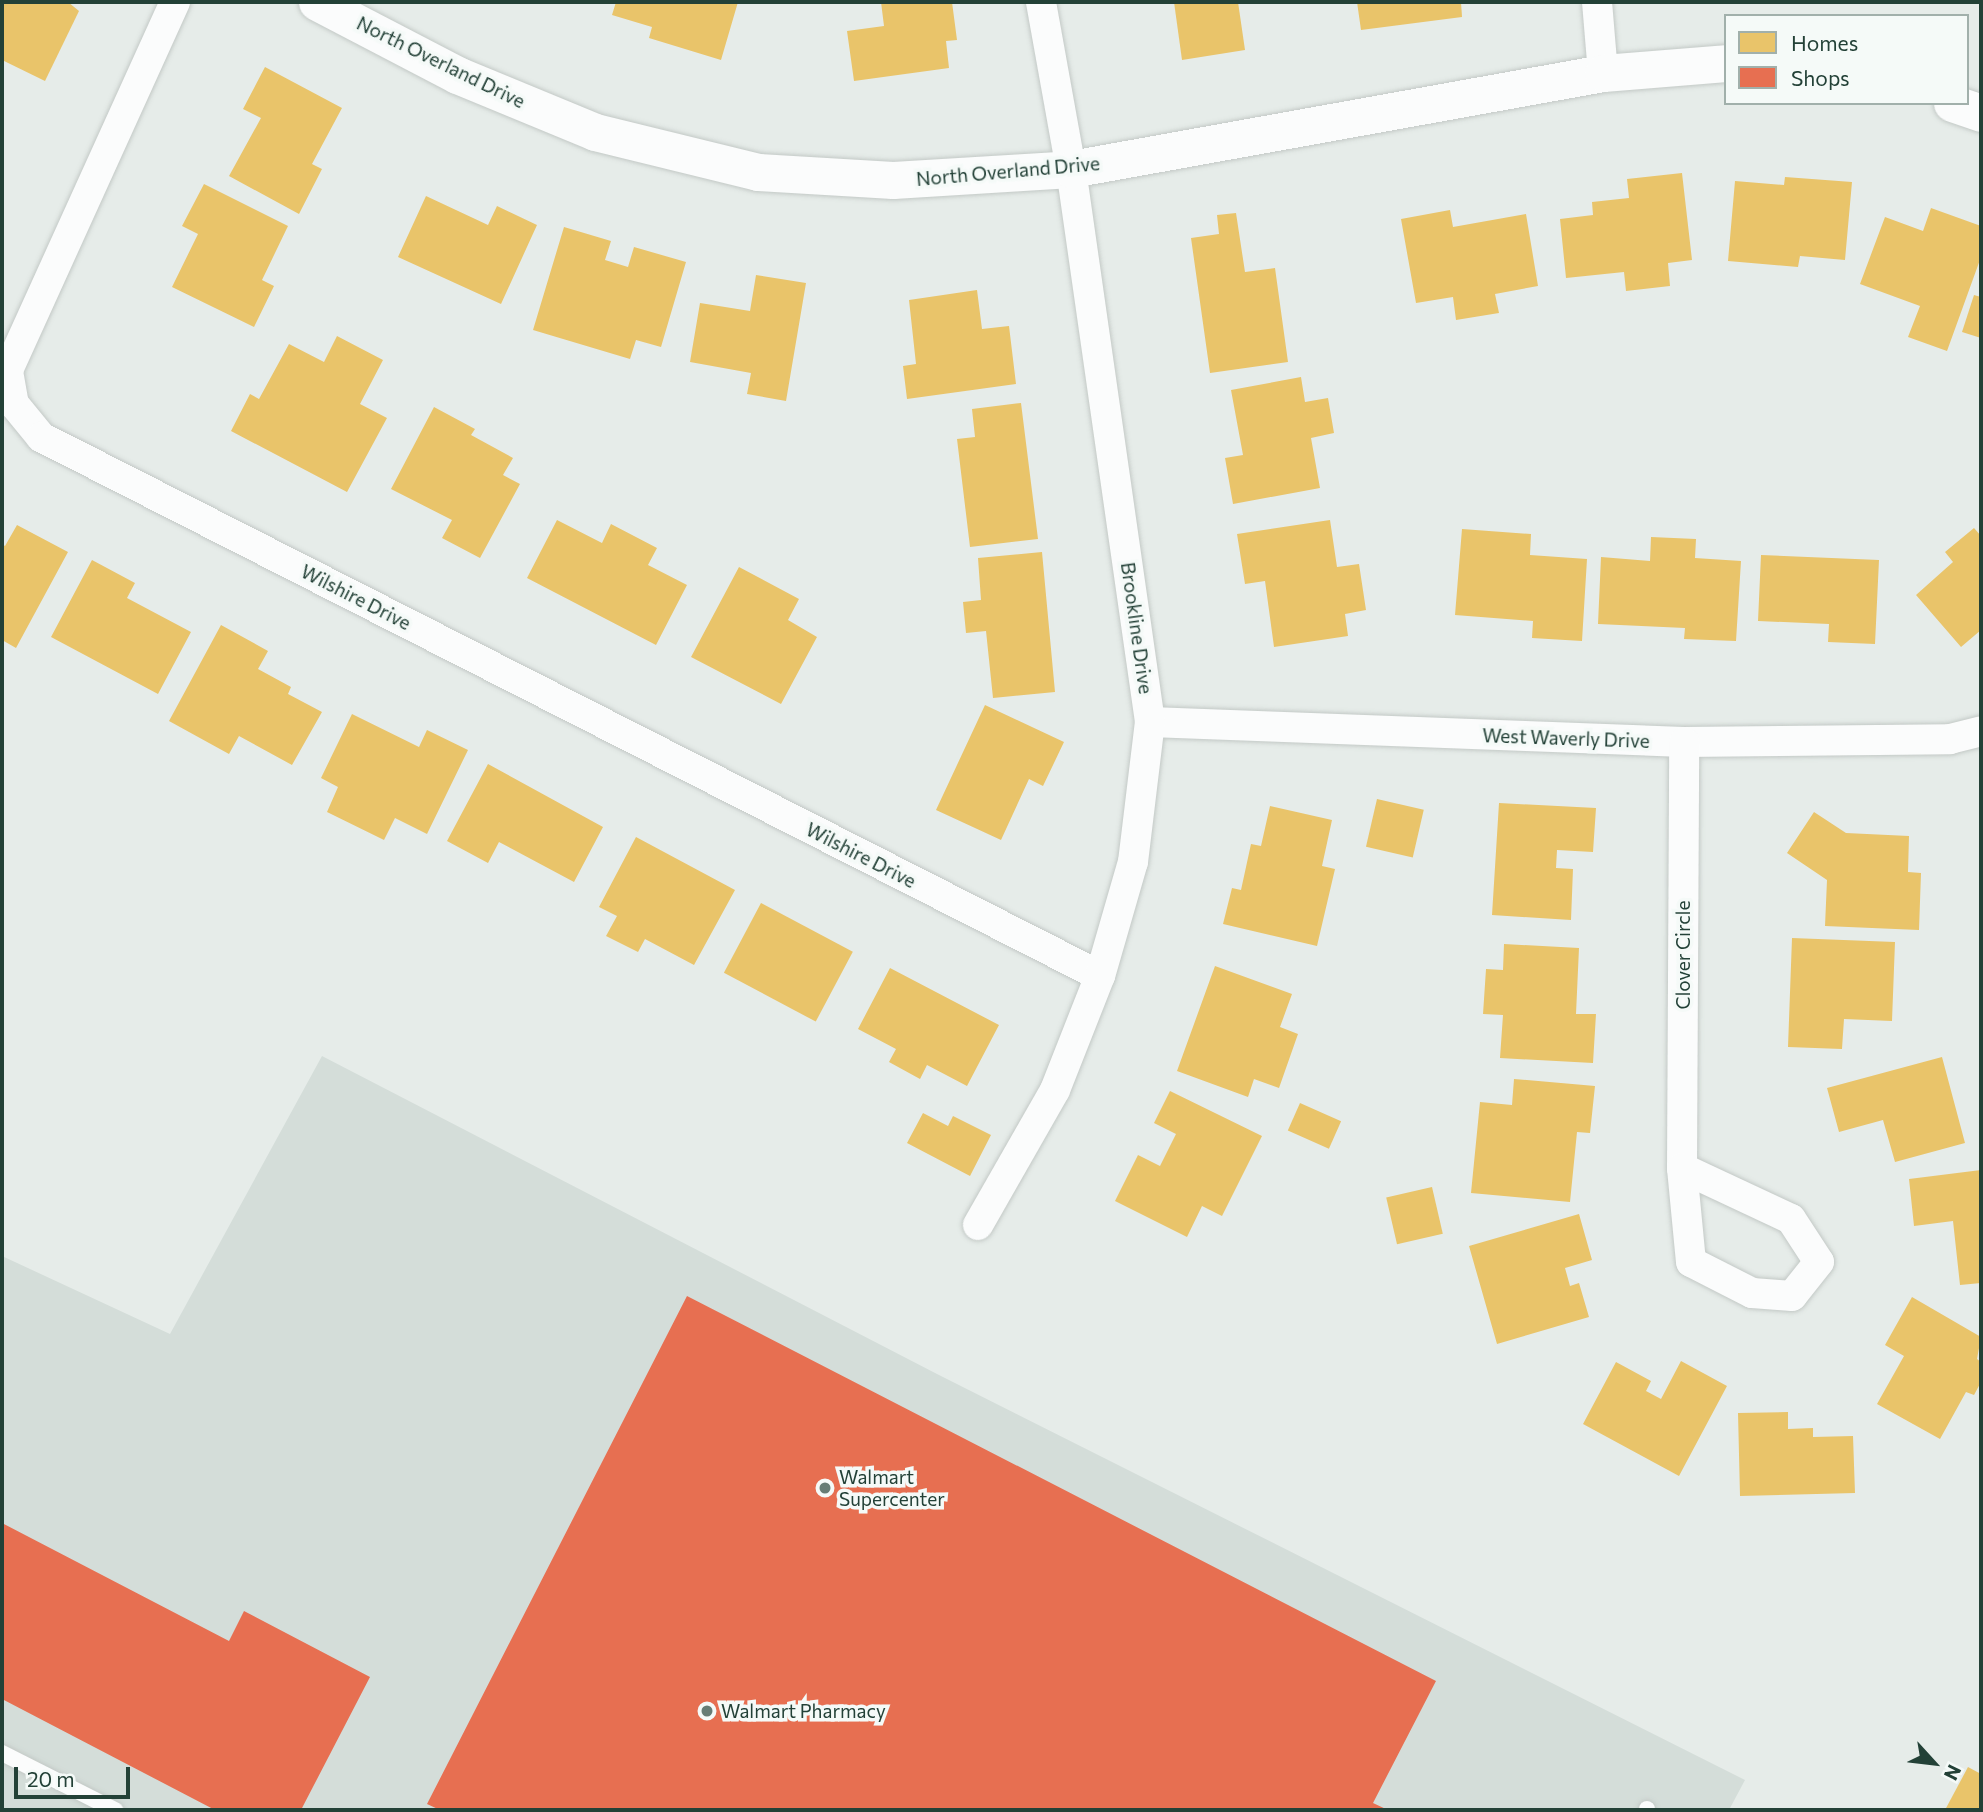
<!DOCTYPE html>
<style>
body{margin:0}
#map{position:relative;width:1983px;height:1812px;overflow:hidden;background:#e6ece9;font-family:Commissioner,sans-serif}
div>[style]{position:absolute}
.built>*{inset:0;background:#d4ddd9}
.homes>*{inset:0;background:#e9c46a;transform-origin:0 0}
.shops>*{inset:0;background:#e76f51}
.roads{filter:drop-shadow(0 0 2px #c3c9c6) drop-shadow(0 0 2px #c3c9c6)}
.service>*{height:16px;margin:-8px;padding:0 8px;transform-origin:8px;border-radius:8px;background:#fbfcfc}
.minor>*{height:30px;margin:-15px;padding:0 15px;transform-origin:15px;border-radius:15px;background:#fbfcfc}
.tertiary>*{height:37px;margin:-18.5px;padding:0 18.5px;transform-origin:18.5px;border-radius:18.5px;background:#fbfcfc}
.dots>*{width:19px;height:19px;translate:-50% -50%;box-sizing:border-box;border:4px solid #f5faf8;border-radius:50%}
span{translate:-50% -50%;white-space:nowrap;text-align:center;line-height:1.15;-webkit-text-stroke:7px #f5faf8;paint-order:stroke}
.street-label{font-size:19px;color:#234137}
.poi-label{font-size:19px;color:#234137}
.left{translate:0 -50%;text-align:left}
.frame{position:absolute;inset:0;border:4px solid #234137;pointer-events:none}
.legend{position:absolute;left:1724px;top:14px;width:245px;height:91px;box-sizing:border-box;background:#f5faf8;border:2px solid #a1b0ab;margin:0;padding:9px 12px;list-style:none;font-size:21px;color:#234137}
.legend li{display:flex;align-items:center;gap:14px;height:35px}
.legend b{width:35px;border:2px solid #a1b0ab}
.north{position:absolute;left:1899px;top:1728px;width:70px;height:70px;-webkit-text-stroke:5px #f5faf8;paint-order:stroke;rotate:117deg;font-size:19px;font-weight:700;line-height:28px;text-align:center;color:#234137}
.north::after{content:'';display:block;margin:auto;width:24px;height:32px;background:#234137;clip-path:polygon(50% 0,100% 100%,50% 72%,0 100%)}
.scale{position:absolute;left:14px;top:1767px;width:116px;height:32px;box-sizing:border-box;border:4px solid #234137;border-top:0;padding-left:9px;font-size:21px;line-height:24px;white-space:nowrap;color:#234137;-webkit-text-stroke:5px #f5faf8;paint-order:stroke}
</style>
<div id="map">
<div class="built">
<div style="clip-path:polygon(322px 1056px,937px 1374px,1745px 1780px,1729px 1810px,2px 1810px,2px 1256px,170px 1334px)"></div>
</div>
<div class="homes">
<div style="clip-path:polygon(4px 2px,68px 2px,79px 11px,45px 81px,2px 60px)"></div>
<div style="clip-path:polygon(616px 2px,738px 2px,721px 60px,649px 38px,652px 27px,612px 15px)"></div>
<div style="clip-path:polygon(881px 2px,952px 2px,957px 40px,946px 41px,949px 68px,854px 81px,847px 31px,884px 26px)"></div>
<div style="clip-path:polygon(1174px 2px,1238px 2px,1245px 50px,1182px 60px)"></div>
<div style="clip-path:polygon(1357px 2px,1461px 2px,1462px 17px,1361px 30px)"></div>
<div style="clip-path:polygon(265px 67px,342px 108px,312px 164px,322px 169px,299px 214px,229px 176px,261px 118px,243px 109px)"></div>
<div style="clip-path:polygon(1682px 173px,1692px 260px,1668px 263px,1670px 286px,1626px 291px,1624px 272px,1566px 278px,1560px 219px,1593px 215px,1592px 202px,1629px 198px,1627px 179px)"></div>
<div style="clip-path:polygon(1785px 177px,1852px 182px,1845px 260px,1800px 256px,1798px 267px,1728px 261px,1735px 181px,1784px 185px)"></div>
<div style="clip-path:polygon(204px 184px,288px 226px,262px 280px,274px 286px,254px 327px,172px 287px,198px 234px,182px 226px)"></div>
<div style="clip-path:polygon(426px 196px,488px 225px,497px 206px,537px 225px,501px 304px,398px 257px)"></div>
<div style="clip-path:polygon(1931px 208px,1981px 226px,1981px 257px,1947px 351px,1908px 337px,1920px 306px,1860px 284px,1885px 217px,1923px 231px)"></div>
<div style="clip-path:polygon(1450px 210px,1453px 227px,1526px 214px,1538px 286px,1495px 294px,1499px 313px,1456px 320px,1453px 297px,1416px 303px,1401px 219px)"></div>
<div style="clip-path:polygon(1236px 213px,1245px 272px,1275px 268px,1288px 362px,1210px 373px,1191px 238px,1219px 234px,1217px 215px)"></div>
<div style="clip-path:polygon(564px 227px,611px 241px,605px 260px,628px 267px,634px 247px,686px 262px,661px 347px,636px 340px,630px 359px,533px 330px)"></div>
<div style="clip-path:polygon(756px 275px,806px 283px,786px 401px,747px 394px,751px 373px,690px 362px,700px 303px,750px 311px)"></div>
<div style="clip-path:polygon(977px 290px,982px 329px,1009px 326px,1016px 384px,907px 399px,903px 366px,916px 364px,909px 300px)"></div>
<div style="clip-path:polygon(1974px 295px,1981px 297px,1981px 338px,1962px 332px)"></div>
<div style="clip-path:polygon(337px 336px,383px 360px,360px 404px,387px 418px,347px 492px,231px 431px,250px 394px,259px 399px,289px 344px,324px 362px)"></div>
<div style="clip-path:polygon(1301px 377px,1305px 402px,1328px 398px,1334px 433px,1311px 438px,1320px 488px,1233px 504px,1225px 458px,1243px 455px,1231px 390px)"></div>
<div style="clip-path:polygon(1021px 403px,1038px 539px,970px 547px,957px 439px,975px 437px,972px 409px)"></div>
<div style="clip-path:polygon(434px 407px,475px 429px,471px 435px,513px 458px,503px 475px,520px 484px,480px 558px,442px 538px,452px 520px,391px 489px)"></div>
<div style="clip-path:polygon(557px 520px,602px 543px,611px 524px,657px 548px,648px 565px,687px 585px,656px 645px,527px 578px)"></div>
<div style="clip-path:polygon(1330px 520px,1337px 567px,1359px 564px,1366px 610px,1345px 614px,1348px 636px,1274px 647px,1265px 581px,1245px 584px,1237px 534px)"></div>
<div style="clip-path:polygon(17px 525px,68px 552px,16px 648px,2px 640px,2px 544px,5px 546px)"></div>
<div style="clip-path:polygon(1974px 528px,1981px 536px,1981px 630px,1961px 647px,1916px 595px,1953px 562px,1945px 552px)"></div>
<div style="clip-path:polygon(1462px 529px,1531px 534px,1530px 555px,1587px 559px,1582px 641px,1532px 638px,1533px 621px,1455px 615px)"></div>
<div style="clip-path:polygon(1651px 537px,1696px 539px,1695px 558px,1741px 561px,1736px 641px,1684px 639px,1685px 628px,1598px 624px,1601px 557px,1650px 561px)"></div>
<div style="clip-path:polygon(1042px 552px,1055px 692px,993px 698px,986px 631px,966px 633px,963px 602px,981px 600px,978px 558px)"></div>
<div style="clip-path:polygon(1761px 555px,1879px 560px,1875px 644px,1828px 642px,1829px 624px,1758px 621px)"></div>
<div style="clip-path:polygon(92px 560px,135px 583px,127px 598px,191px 632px,158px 694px,51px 637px)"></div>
<div style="clip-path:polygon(739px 567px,799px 599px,788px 620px,817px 637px,781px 704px,691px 657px)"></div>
<div style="clip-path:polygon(221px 625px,268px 651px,258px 669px,291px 687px,288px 694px,322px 712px,292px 765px,239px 736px,229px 754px,169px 721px)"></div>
<div style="clip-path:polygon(985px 705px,1064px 742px,1043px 786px,1029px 779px,1001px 840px,936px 810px)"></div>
<div style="clip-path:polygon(352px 714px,419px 747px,427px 730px,468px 750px,427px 834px,395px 818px,384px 840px,327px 812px,338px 787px,321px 778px)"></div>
<div style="clip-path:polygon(488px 764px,603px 827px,574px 882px,499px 842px,488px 863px,447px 841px)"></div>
<div style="left:1377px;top:799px;width:48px;height:49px;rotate:13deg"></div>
<div style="clip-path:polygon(1499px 803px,1596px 808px,1593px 852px,1557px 850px,1556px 868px,1573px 869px,1571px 920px,1492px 915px)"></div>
<div style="clip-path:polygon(1270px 806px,1332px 820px,1322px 866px,1335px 869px,1317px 946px,1223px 924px,1232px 888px,1241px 890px,1251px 844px,1261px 846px)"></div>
<div style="clip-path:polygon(1814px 812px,1846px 833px,1909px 836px,1908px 872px,1921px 873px,1919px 930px,1825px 926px,1827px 880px,1787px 853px)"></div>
<div style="clip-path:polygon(636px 837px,735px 890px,694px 965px,645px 939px,638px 952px,606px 936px,617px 916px,599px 907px)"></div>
<div style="left:761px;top:903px;width:104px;height:79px;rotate:28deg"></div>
<div style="clip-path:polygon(1792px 938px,1895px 942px,1892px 1021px,1844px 1019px,1842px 1049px,1788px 1047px)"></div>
<div style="clip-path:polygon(1504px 944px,1579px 948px,1576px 1014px,1596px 1014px,1593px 1063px,1500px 1058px,1503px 1015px,1483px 1014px,1486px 969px,1503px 970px)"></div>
<div style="clip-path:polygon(1215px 966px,1292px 994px,1280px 1027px,1298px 1034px,1279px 1088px,1254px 1079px,1248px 1097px,1177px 1071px)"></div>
<div style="clip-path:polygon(890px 968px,999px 1025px,967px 1086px,927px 1065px,920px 1079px,889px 1062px,896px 1049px,858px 1029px)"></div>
<div style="clip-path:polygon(1942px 1057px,1965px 1143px,1895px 1162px,1883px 1120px,1839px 1132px,1827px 1088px)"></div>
<div style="clip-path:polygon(1514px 1079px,1595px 1086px,1590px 1133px,1577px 1132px,1570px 1202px,1471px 1193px,1480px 1102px,1512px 1105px)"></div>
<div style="clip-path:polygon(1170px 1091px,1262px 1136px,1222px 1216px,1202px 1206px,1187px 1237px,1115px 1201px,1138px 1155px,1160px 1166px,1176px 1134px,1154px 1123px)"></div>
<div style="left:1300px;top:1103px;width:45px;height:30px;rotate:24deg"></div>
<div style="clip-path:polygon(923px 1113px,948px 1126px,953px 1116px,991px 1135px,970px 1176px,907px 1143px)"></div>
<div style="clip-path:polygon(1981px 1170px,1981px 1283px,1960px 1285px,1953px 1221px,1914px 1226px,1909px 1179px)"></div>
<div style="left:1432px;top:1187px;width:48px;height:47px;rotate:77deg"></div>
<div style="clip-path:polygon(1579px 1214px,1592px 1260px,1565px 1268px,1570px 1286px,1579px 1283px,1589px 1317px,1497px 1344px,1469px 1246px)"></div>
<div style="clip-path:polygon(1912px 1297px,1981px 1337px,1977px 1359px,1981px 1362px,1981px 1382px,1974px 1395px,1966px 1392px,1940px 1439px,1877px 1404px,1904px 1356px,1885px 1345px)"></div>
<div style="clip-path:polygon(1681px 1361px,1727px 1386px,1679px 1476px,1583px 1424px,1616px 1362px,1651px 1381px,1646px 1391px,1661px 1399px)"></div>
<div style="clip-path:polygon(1788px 1412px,1788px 1429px,1813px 1428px,1813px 1437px,1853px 1436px,1855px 1493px,1740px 1496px,1738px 1413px)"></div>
<div style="clip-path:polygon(1968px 1767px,1981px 1774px,1981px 1810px,1945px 1810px)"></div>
</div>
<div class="shops">
<div style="clip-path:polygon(687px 1296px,1436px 1681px,1373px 1803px,1388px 1810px,440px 1810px,427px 1804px)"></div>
<div style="clip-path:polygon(2px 1523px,229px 1641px,244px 1611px,370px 1677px,301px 1810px,215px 1810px,2px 1699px)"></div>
</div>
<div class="roads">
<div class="service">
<div style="left:2px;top:1753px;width:127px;rotate:26.8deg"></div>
<div style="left:1647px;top:1810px;width:1px;rotate:-90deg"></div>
</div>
<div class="minor">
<div style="left:175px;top:2px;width:405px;rotate:114.4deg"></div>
<div style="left:8px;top:371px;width:34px;rotate:80deg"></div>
<div style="left:14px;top:404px;width:43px;rotate:50.7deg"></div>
<div style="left:41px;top:437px;width:1188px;rotate:26.97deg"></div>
<div style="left:1597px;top:2px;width:71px;rotate:85.2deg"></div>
<div style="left:1150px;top:722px;width:534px;rotate:2.14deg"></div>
<div style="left:1684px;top:742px;width:266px;rotate:-0.6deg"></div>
<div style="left:1950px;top:739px;width:32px;rotate:-14deg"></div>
<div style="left:1682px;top:1168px;width:426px;rotate:-89.7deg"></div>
<div style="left:1682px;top:1168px;width:120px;rotate:25.1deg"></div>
<div style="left:1791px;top:1219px;width:51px;rotate:56.9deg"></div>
<div style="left:1819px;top:1262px;width:43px;rotate:128.5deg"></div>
<div style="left:1792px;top:1296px;width:40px;rotate:-175.7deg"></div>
<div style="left:1752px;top:1293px;width:68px;rotate:-153.1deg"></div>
<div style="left:1691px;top:1262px;width:94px;rotate:-95.5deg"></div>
<div style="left:978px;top:1225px;width:155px;rotate:-60.3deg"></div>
<div style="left:1055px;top:1090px;width:123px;rotate:-68.5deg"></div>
<div style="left:1100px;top:976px;width:119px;rotate:-73.9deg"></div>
<div style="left:1133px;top:862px;width:141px;rotate:-83.1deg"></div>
<div style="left:1150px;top:722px;width:559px;rotate:-98.13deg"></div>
<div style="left:1071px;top:169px;width:170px;rotate:-100.2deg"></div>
</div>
<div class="tertiary">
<div style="left:317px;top:2px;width:158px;rotate:27.5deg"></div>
<div style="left:457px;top:75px;width:149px;rotate:22.4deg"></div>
<div style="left:595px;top:132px;width:168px;rotate:13.8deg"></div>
<div style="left:758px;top:172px;width:135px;rotate:3.4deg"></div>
<div style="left:893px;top:180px;width:178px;rotate:-3.5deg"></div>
<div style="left:1071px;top:169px;width:541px;rotate:-10.23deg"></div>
<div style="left:1603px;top:73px;width:123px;rotate:-4.6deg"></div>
<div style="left:1952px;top:103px;width:31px;rotate:19deg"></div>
</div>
</div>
<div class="dots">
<div style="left:825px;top:1488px;background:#677d75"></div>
<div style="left:707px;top:1711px;background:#677d75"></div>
</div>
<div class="street-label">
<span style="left:441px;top:62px;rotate:26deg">North Overland Drive</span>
<span style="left:1008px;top:171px;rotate:-5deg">North Overland Drive</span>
<span style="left:356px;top:597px;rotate:27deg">Wilshire Drive</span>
<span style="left:1137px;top:628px;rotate:82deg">Brookline Drive</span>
<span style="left:1566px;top:738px;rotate:2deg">West Waverly Drive</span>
<span style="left:861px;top:855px;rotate:27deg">Wilshire Drive</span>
<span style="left:1683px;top:955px;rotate:-90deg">Clover Circle</span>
</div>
<div class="poi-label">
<span class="left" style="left:839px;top:1488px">Walmart<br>Supercenter</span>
<span class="left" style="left:721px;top:1711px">Walmart Pharmacy</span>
</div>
<div class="frame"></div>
<ul class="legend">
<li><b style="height:19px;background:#e9c46a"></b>Homes</li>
<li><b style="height:19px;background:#e76f51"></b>Shops</li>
</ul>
<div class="north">N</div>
<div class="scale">20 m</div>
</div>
